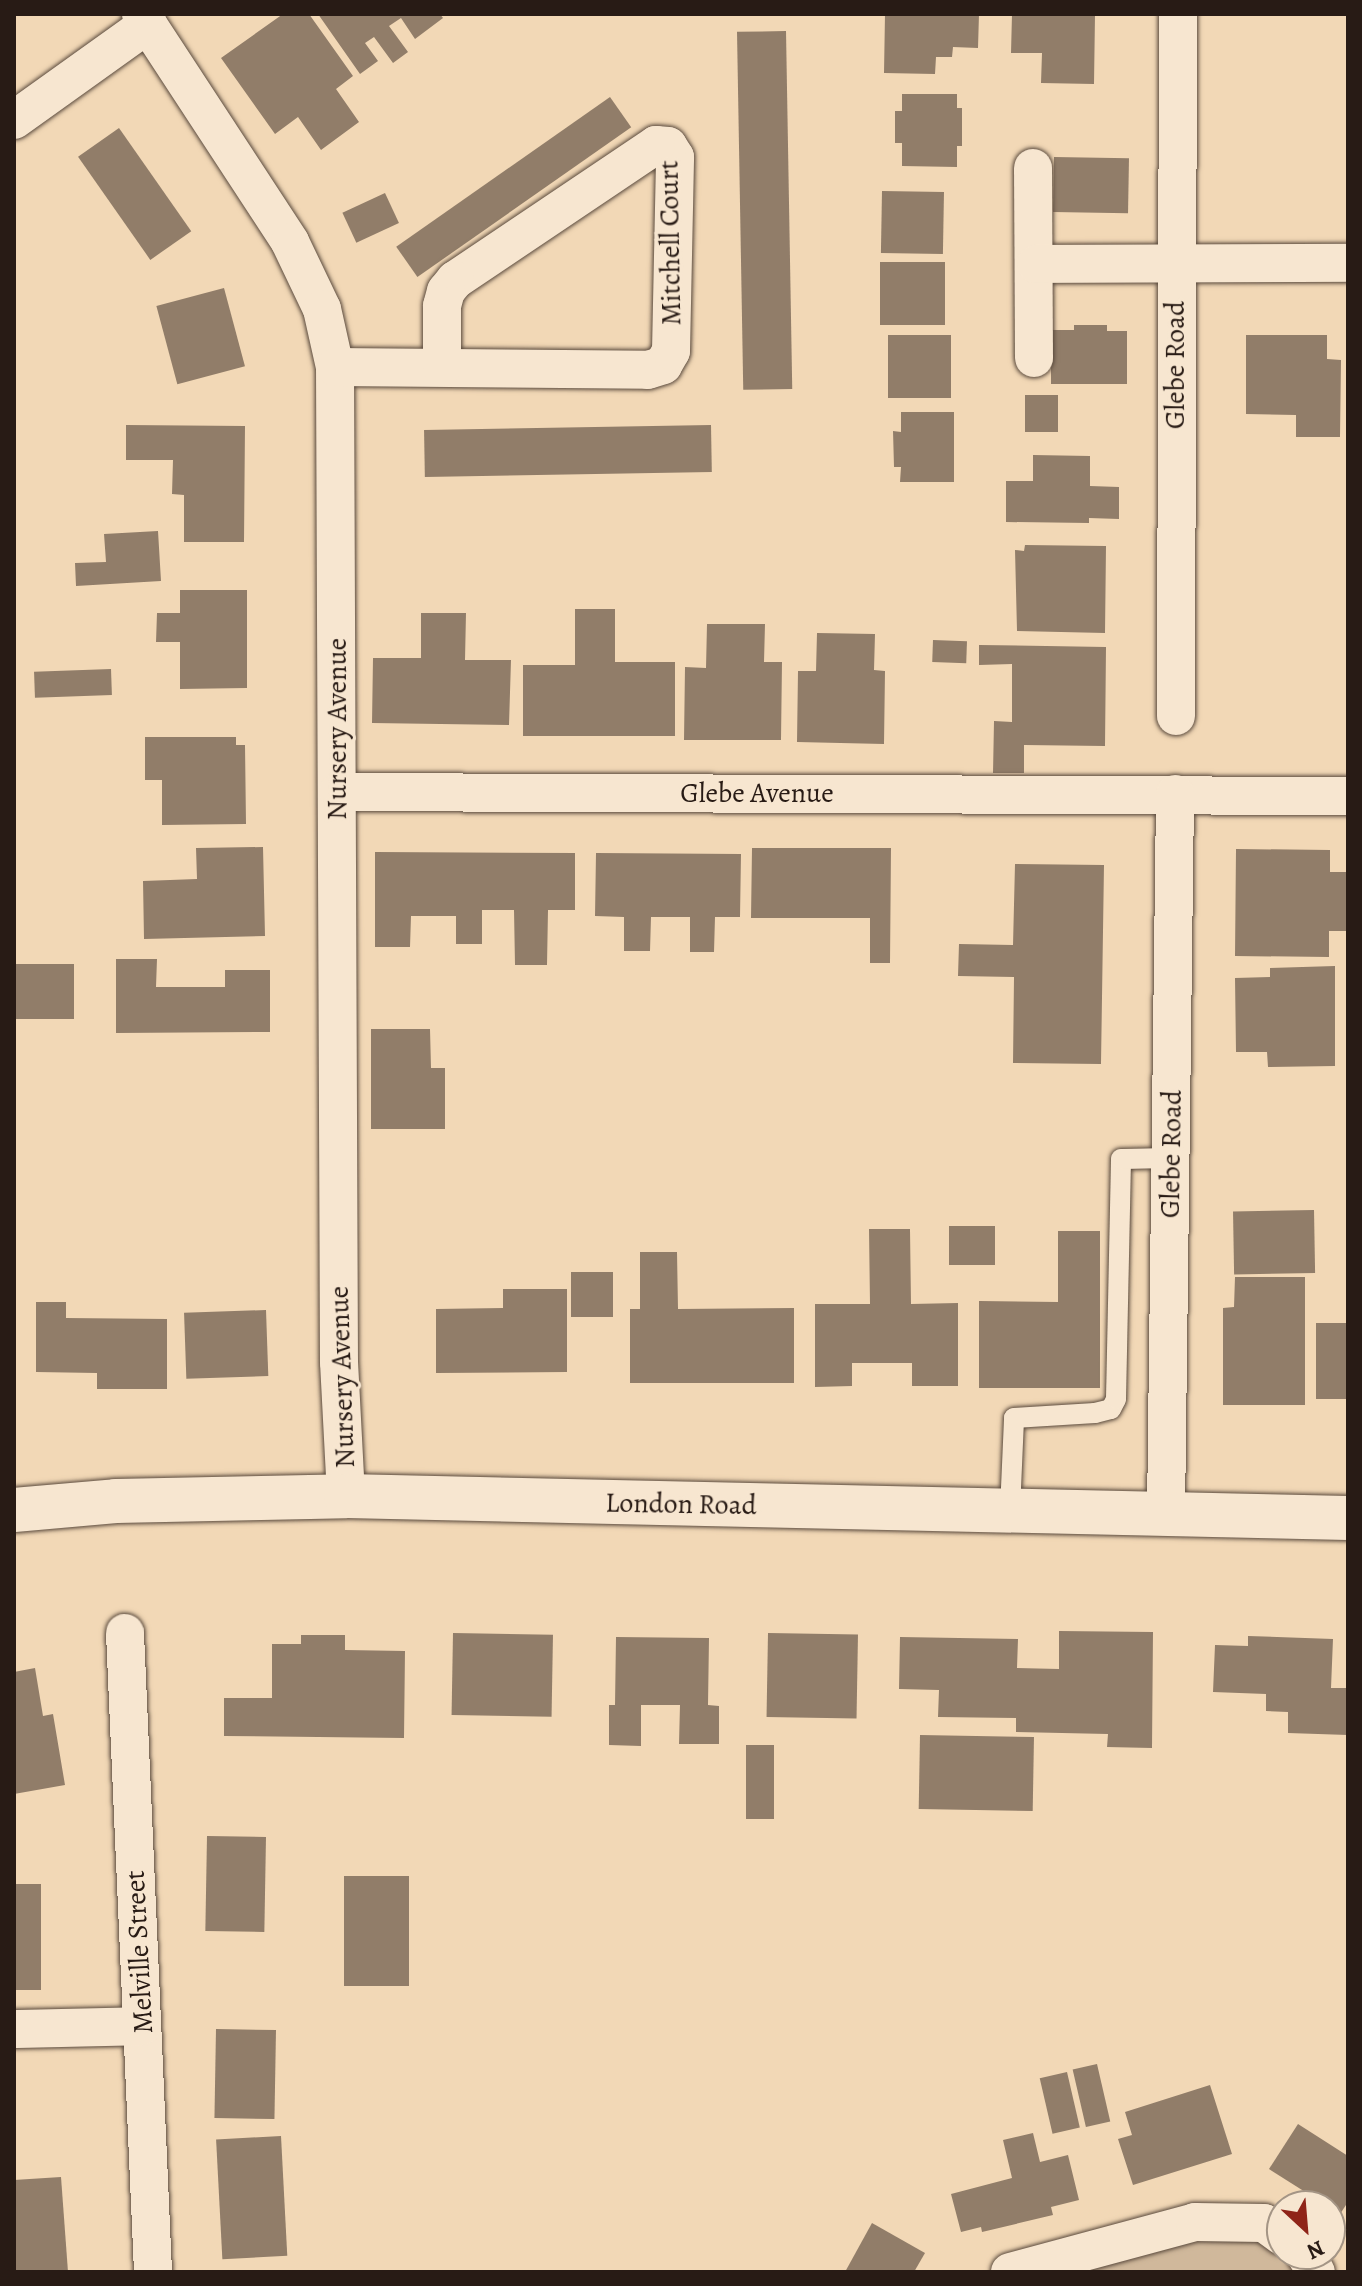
<!DOCTYPE html>
<style>
body{margin:0}
#map{position:relative;width:1362px;height:2286px;overflow:hidden;background:#f2d8b6;font-family:Alegreya,serif}
div>[style]{position:absolute}
.green>*{inset:0;background:#d0b89b}
.building>*{inset:0;background:#917d69;transform-origin:0 0}
.roads{filter:drop-shadow(0 0 2px #5a4a3d) drop-shadow(0 0 2px #5a4a3d)}
.service>*{height:20px;margin:-10px;padding:0 10px;transform-origin:10px;border-radius:10px;background:#f7e6d0}
.minor>*{height:38px;margin:-19px;padding:0 19px;transform-origin:19px;border-radius:19px;background:#f7e6d0}
.secondary>*{height:44px;margin:-22px;padding:0 22px;transform-origin:22px;border-radius:22px;background:#f7e6d0}
span{translate:-50% -50%;white-space:nowrap;text-align:center;line-height:1.15;-webkit-text-stroke:6px #f7e6d0;paint-order:stroke}
.street-label{font-size:28px;color:#281b15}
.frame{position:absolute;inset:0;border:16px solid #281b15;pointer-events:none}
.north{position:absolute;left:1266px;top:2190px;width:80px;height:80px;box-sizing:border-box;background:#f7e6d0;border:2px solid #a49585;border-radius:50%;rotate:154deg;font-size:22px;font-weight:700;line-height:32px;text-align:center;color:#281b15}
.north::after{content:'';display:block;margin:auto;width:28px;height:36px;background:#8f2418;clip-path:polygon(50% 0,100% 100%,50% 72%,0 100%)}
</style>
<div id="map">
<div class="green">
<div style="clip-path:polygon(1264px 2223px,1282px 2254px,1305px 2254px,1316px 2272px,1010px 2272px)"></div>
</div>
<div class="building">
<div style="clip-path:polygon(283px 14px,309px 14px,353px 76px,336px 89px,359px 122px,321px 150px,298px 117px,275px 134px,221px 58px)"></div>
<div style="clip-path:polygon(318px 14px,440px 14px,443px 18px,415px 39px,401px 18px,389px 26px,408px 52px,393px 63px,374px 37px,365px 43px,378px 61px,360px 74px)"></div>
<div style="clip-path:polygon(885px 14px,979px 14px,978px 48px,953px 47px,952px 57px,936px 57px,935px 74px,884px 73px)"></div>
<div style="clip-path:polygon(1012px 14px,1095px 15px,1094px 84px,1041px 83px,1042px 53px,1011px 53px)"></div>
<div style="left:786px;top:31px;width:358px;height:49px;rotate:89deg"></div>
<div style="clip-path:polygon(902px 94px,957px 94px,957px 108px,962px 108px,962px 146px,957px 146px,957px 167px,902px 166px,902px 143px,895px 143px,895px 111px,902px 111px)"></div>
<div style="left:610px;top:97px;width:37px;height:261px;rotate:55deg"></div>
<div style="left:119px;top:128px;width:126px;height:50px;rotate:55deg"></div>
<div style="left:1054px;top:157px;width:75px;height:55px;rotate:1deg"></div>
<div style="left:882px;top:191px;width:62px;height:62px;rotate:1deg"></div>
<div style="left:385px;top:193px;width:33px;height:47px;rotate:65deg"></div>
<div style="left:880px;top:262px;width:65px;height:63px"></div>
<div style="left:224px;top:288px;width:81px;height:70px;rotate:75deg"></div>
<div style="clip-path:polygon(1074px 325px,1107px 325px,1107px 331px,1127px 331px,1127px 384px,1051px 384px,1051px 330px,1074px 330px)"></div>
<div style="left:888px;top:335px;width:63px;height:63px"></div>
<div style="clip-path:polygon(1246px 335px,1327px 335px,1327px 359px,1341px 360px,1340px 437px,1296px 437px,1296px 415px,1246px 414px)"></div>
<div style="left:1025px;top:395px;width:33px;height:37px"></div>
<div style="clip-path:polygon(901px 412px,954px 412px,954px 482px,900px 482px,901px 467px,894px 467px,893px 431px,901px 432px)"></div>
<div style="clip-path:polygon(126px 425px,245px 426px,244px 542px,184px 542px,184px 495px,172px 494px,173px 460px,126px 460px)"></div>
<div style="left:711px;top:425px;width:47px;height:287px;rotate:89deg"></div>
<div style="clip-path:polygon(1033px 455px,1090px 456px,1090px 486px,1119px 487px,1119px 519px,1089px 518px,1089px 523px,1006px 522px,1006px 481px,1033px 481px)"></div>
<div style="clip-path:polygon(158px 531px,161px 581px,76px 586px,75px 563px,106px 562px,104px 534px)"></div>
<div style="clip-path:polygon(1025px 545px,1106px 546px,1105px 633px,1017px 631px,1015px 550px,1024px 551px)"></div>
<div style="clip-path:polygon(180px 590px,247px 590px,247px 688px,180px 689px,180px 642px,156px 642px,157px 613px,180px 613px)"></div>
<div style="clip-path:polygon(575px 609px,615px 609px,615px 662px,675px 662px,675px 736px,523px 736px,523px 665px,575px 665px)"></div>
<div style="clip-path:polygon(421px 613px,466px 613px,465px 660px,511px 660px,509px 725px,372px 723px,373px 658px,421px 658px)"></div>
<div style="clip-path:polygon(707px 624px,765px 624px,764px 662px,782px 662px,781px 740px,684px 740px,685px 667px,706px 668px)"></div>
<div style="clip-path:polygon(817px 633px,875px 634px,874px 670px,885px 671px,884px 744px,797px 742px,798px 671px,816px 671px)"></div>
<div style="left:933px;top:640px;width:34px;height:22px;rotate:2deg"></div>
<div style="clip-path:polygon(979px 645px,1106px 647px,1105px 746px,1024px 745px,1024px 773px,993px 773px,994px 721px,1012px 722px,1012px 664px,979px 665px)"></div>
<div style="left:111px;top:669px;width:26px;height:77px;rotate:88deg"></div>
<div style="clip-path:polygon(145px 737px,236px 737px,236px 745px,245px 745px,246px 824px,162px 825px,162px 780px,145px 780px)"></div>
<div style="clip-path:polygon(263px 847px,265px 936px,144px 939px,143px 881px,197px 879px,196px 848px)"></div>
<div style="clip-path:polygon(752px 848px,891px 848px,890px 963px,870px 963px,870px 918px,751px 918px)"></div>
<div style="clip-path:polygon(1236px 849px,1330px 850px,1330px 872px,1348px 872px,1348px 931px,1329px 931px,1329px 957px,1235px 956px)"></div>
<div style="clip-path:polygon(375px 852px,575px 853px,575px 910px,548px 910px,547px 965px,515px 965px,514px 910px,482px 910px,482px 944px,456px 944px,456px 916px,411px 916px,410px 947px,375px 947px)"></div>
<div style="clip-path:polygon(596px 853px,741px 854px,740px 917px,715px 917px,714px 952px,690px 952px,690px 917px,651px 917px,650px 951px,624px 951px,624px 917px,595px 916px)"></div>
<div style="clip-path:polygon(1015px 864px,1104px 865px,1101px 1064px,1013px 1063px,1014px 977px,958px 976px,959px 944px,1013px 945px)"></div>
<div style="clip-path:polygon(116px 959px,157px 959px,156px 987px,225px 987px,225px 970px,270px 970px,270px 1032px,116px 1033px)"></div>
<div style="left:14px;top:964px;width:60px;height:55px"></div>
<div style="clip-path:polygon(1335px 966px,1335px 1066px,1268px 1067px,1267px 1052px,1236px 1052px,1235px 978px,1270px 977px,1270px 968px)"></div>
<div style="clip-path:polygon(371px 1029px,430px 1029px,431px 1068px,445px 1068px,445px 1129px,371px 1129px)"></div>
<div style="left:1314px;top:1210px;width:63px;height:81px;rotate:89deg"></div>
<div style="left:949px;top:1226px;width:46px;height:39px"></div>
<div style="clip-path:polygon(869px 1229px,910px 1229px,911px 1304px,958px 1303px,958px 1386px,912px 1386px,912px 1363px,852px 1363px,852px 1386px,815px 1387px,815px 1304px,870px 1304px)"></div>
<div style="clip-path:polygon(1058px 1231px,1100px 1231px,1100px 1388px,979px 1388px,979px 1301px,1058px 1302px)"></div>
<div style="clip-path:polygon(640px 1252px,677px 1252px,678px 1309px,794px 1308px,794px 1383px,630px 1383px,630px 1309px,640px 1309px)"></div>
<div style="left:571px;top:1272px;width:42px;height:45px"></div>
<div style="clip-path:polygon(1235px 1277px,1305px 1277px,1305px 1405px,1223px 1405px,1223px 1308px,1234px 1307px)"></div>
<div style="clip-path:polygon(503px 1289px,567px 1289px,567px 1372px,436px 1373px,436px 1309px,503px 1308px)"></div>
<div style="clip-path:polygon(36px 1302px,66px 1302px,66px 1318px,167px 1319px,167px 1389px,97px 1389px,97px 1373px,36px 1372px)"></div>
<div style="left:266px;top:1310px;width:66px;height:82px;rotate:88deg"></div>
<div style="left:1316px;top:1323px;width:32px;height:76px"></div>
<div style="clip-path:polygon(1059px 1631px,1153px 1632px,1152px 1748px,1107px 1747px,1108px 1734px,1016px 1732px,1016px 1718px,938px 1717px,939px 1690px,899px 1689px,900px 1637px,1018px 1639px,1017px 1668px,1059px 1669px)"></div>
<div style="left:453px;top:1633px;width:100px;height:82px;rotate:1deg"></div>
<div style="left:768px;top:1633px;width:90px;height:84px;rotate:1deg"></div>
<div style="clip-path:polygon(301px 1635px,345px 1635px,345px 1650px,405px 1651px,404px 1738px,224px 1736px,224px 1698px,272px 1698px,272px 1644px,301px 1644px)"></div>
<div style="clip-path:polygon(1248px 1636px,1333px 1639px,1331px 1688px,1348px 1688px,1348px 1735px,1288px 1733px,1288px 1712px,1266px 1711px,1266px 1694px,1213px 1692px,1215px 1645px,1248px 1646px)"></div>
<div style="clip-path:polygon(616px 1637px,709px 1638px,708px 1705px,719px 1706px,719px 1744px,679px 1744px,680px 1705px,641px 1705px,641px 1746px,609px 1745px,609px 1705px,615px 1705px)"></div>
<div style="clip-path:polygon(35px 1668px,43px 1716px,53px 1714px,65px 1785px,14px 1794px,14px 1672px)"></div>
<div style="left:920px;top:1735px;width:114px;height:74px;rotate:1deg"></div>
<div style="left:746px;top:1745px;width:28px;height:74px"></div>
<div style="left:207px;top:1836px;width:59px;height:95px;rotate:1deg"></div>
<div style="left:344px;top:1876px;width:65px;height:110px"></div>
<div style="left:14px;top:1884px;width:27px;height:106px"></div>
<div style="left:216px;top:2029px;width:60px;height:89px;rotate:1deg"></div>
<div style="left:1097px;top:2064px;width:59px;height:25px;rotate:77deg"></div>
<div style="left:1067px;top:2072px;width:57px;height:28px;rotate:77deg"></div>
<div style="clip-path:polygon(1210px 2085px,1232px 2154px,1133px 2185px,1118px 2139px,1132px 2135px,1125px 2112px)"></div>
<div style="clip-path:polygon(1298px 2124px,1348px 2156px,1348px 2202px,1340px 2214px,1269px 2169px)"></div>
<div style="clip-path:polygon(1033px 2133px,1040px 2162px,1068px 2155px,1079px 2200px,1051px 2207px,1053px 2215px,982px 2232px,981px 2227px,961px 2232px,951px 2194px,1012px 2178px,1003px 2140px)"></div>
<div style="left:281px;top:2136px;width:120px;height:65px;rotate:87deg"></div>
<div style="clip-path:polygon(61px 2177px,68px 2272px,14px 2272px,14px 2180px)"></div>
<div style="clip-path:polygon(872px 2223px,925px 2253px,914px 2272px,845px 2272px)"></div>
</div>
<div class="roads">
<div class="service">
<div style="left:1010px;top:1511px;width:93px;rotate:-87.5deg"></div>
<div style="left:1014px;top:1418px;width:81px;rotate:-3.5deg"></div>
<div style="left:1095px;top:1413px;width:16px;rotate:-14deg"></div>
<div style="left:1111px;top:1409px;width:11px;rotate:-63deg"></div>
<div style="left:1116px;top:1399px;width:240px;rotate:-88.8deg"></div>
<div style="left:1121px;top:1159px;width:50px;rotate:-1.1deg"></div>
</div>
<div class="minor">
<div style="left:141px;top:14px;width:272px;rotate:56.8deg"></div>
<div style="left:290px;top:242px;width:74px;rotate:64.5deg"></div>
<div style="left:322px;top:309px;width:59px;rotate:77.4deg"></div>
<div style="left:335px;top:367px;width:995px;rotate:89.77deg"></div>
<div style="left:339px;top:1362px;width:134px;rotate:87deg"></div>
<div style="left:14px;top:120px;width:165px;rotate:-35.6deg"></div>
<div style="left:1033px;top:168px;width:190px;rotate:89.7deg"></div>
<div style="left:1036px;top:264px;width:312px;rotate:-0.2deg"></div>
<div style="left:335px;top:367px;width:313px;rotate:0.5deg"></div>
<div style="left:648px;top:370px;width:16px;rotate:-18deg"></div>
<div style="left:663px;top:365px;width:16px;rotate:-60deg"></div>
<div style="left:671px;top:351px;width:194px;rotate:-88.8deg"></div>
<div style="left:675px;top:157px;width:13px;rotate:-122deg"></div>
<div style="left:668px;top:146px;width:12px;rotate:-175deg"></div>
<div style="left:656px;top:145px;width:242px;rotate:146.1deg"></div>
<div style="left:455px;top:280px;width:14px;rotate:129deg"></div>
<div style="left:446px;top:291px;width:16px;rotate:105deg"></div>
<div style="left:442px;top:306px;width:61px;rotate:90deg"></div>
<div style="left:1176px;top:716px;width:702px;rotate:-89.84deg"></div>
<div style="left:338px;top:792px;width:1010px;rotate:0.23deg"></div>
<div style="left:1166px;top:1514px;width:720px;rotate:-89.28deg"></div>
<div style="left:125px;top:1633px;width:640px;rotate:87.49deg"></div>
<div style="left:14px;top:2029px;width:128px;rotate:-1.3deg"></div>
<div style="left:1305px;top:2254px;width:21px;rotate:59deg"></div>
<div style="left:1010px;top:2272px;width:192px;rotate:-15.1deg"></div>
<div style="left:1195px;top:2222px;width:69px;rotate:0.8deg"></div>
<div style="left:1264px;top:2223px;width:22px;rotate:36deg"></div>
</div>
<div class="secondary">
<div style="left:14px;top:1510px;width:102px;rotate:-5deg"></div>
<div style="left:116px;top:1501px;width:230px;rotate:-1.2deg"></div>
<div style="left:346px;top:1496px;width:1002px;rotate:1.26deg"></div>
</div>
</div>
<div class="street-label">
<span style="left:670px;top:243px;rotate:-91deg">Mitchell Court</span>
<span style="left:1175px;top:365px;rotate:-90deg">Glebe Road</span>
<span style="left:337px;top:729px;rotate:-90deg">Nursery Avenue</span>
<span style="left:757px;top:793px">Glebe Avenue</span>
<span style="left:1171px;top:1154px;rotate:-89deg">Glebe Road</span>
<span style="left:342px;top:1377px;rotate:-92deg">Nursery Avenue</span>
<span style="left:681px;top:1504px;rotate:1deg">London Road</span>
<span style="left:139px;top:1952px;rotate:-93deg">Melville Street</span>
</div>
<div class="frame"></div>
<div class="north">N</div>
</div>
